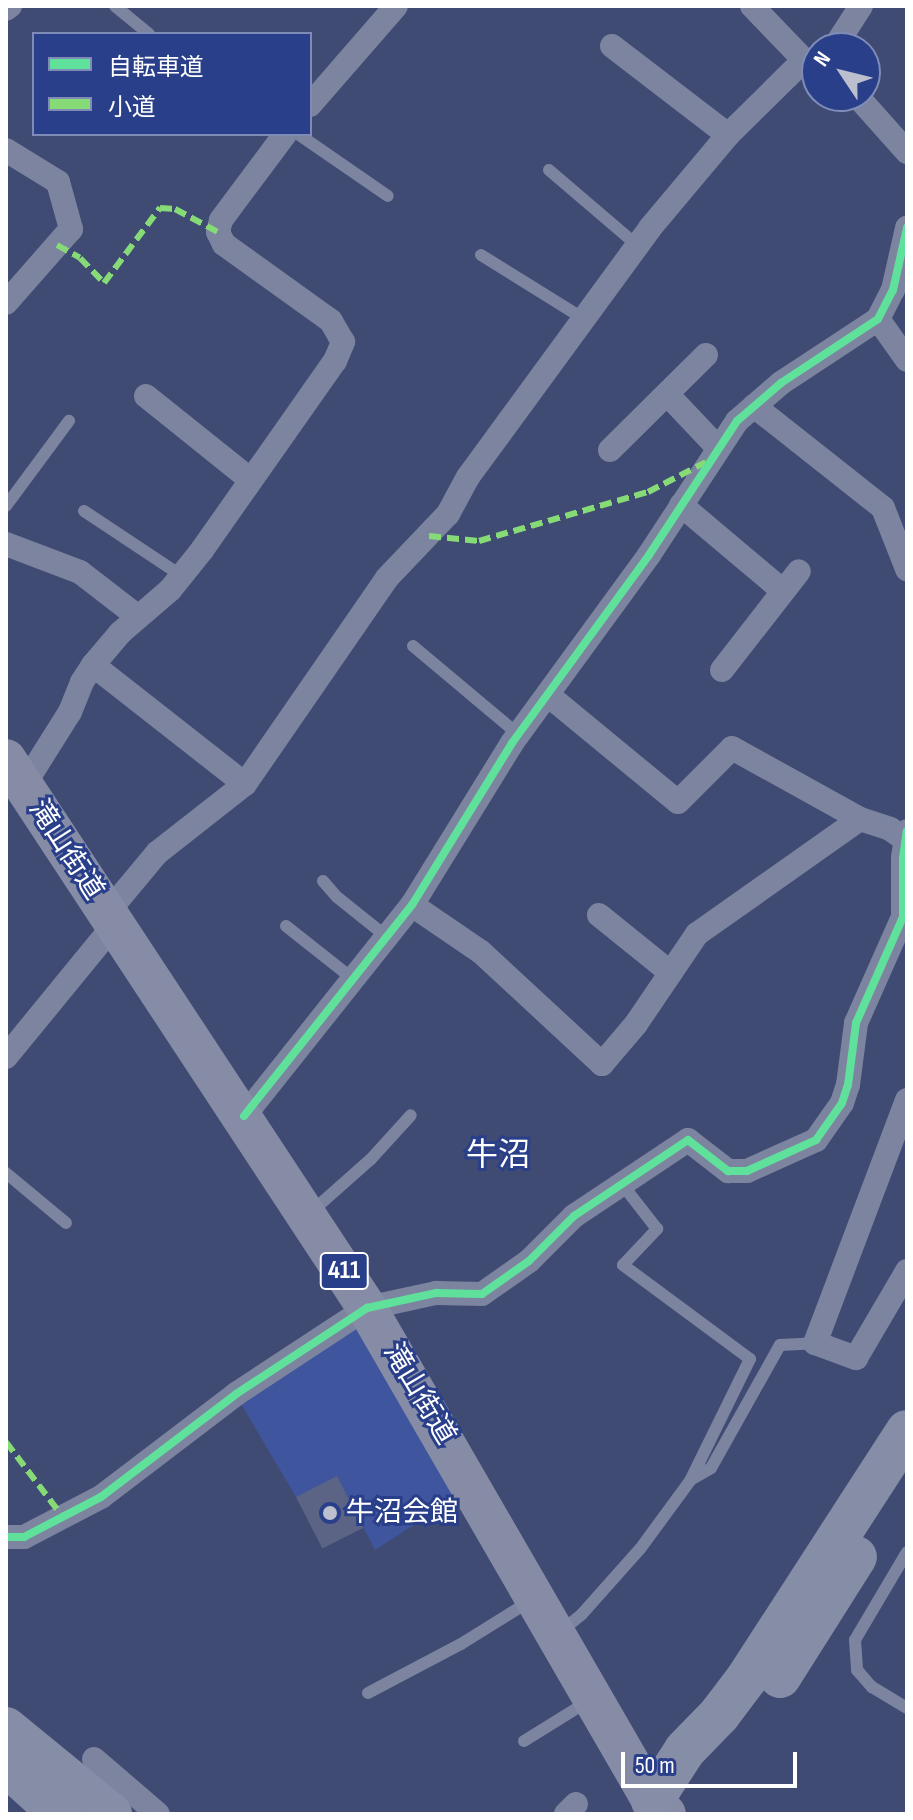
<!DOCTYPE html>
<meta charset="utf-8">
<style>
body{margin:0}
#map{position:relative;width:913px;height:1820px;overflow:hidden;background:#404b73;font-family:"Sofia Sans Condensed","Noto Sans JP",sans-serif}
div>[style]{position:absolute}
.green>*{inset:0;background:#3f559e}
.building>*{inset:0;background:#5b6484;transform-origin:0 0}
.service>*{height:12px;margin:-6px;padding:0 6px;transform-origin:6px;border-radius:6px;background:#7c84a0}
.minor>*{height:24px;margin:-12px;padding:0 12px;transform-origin:12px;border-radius:12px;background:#7c84a0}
.trunk>*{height:40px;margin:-20px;padding:0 20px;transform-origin:20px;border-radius:20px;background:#868ca6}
.motorway>*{height:42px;margin:-21px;padding:0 21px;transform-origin:21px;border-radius:21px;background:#868da6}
.motorway-bridge>*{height:42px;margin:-21px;padding:0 21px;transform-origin:21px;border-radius:21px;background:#868da6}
.quiet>*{height:6px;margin-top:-3px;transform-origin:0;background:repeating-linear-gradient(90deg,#86db77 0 12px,transparent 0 18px)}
.cycleway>*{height:8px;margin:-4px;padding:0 4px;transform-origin:4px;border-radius:4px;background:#60e19b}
.dots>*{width:22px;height:22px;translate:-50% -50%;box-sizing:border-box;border:4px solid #2a3f89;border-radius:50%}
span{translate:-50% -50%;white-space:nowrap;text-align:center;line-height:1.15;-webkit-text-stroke:6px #2a3f89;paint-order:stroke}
.shield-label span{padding:2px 6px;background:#2a3f89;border:2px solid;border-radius:6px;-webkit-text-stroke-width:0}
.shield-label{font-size:26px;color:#fff;font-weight:700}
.street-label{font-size:28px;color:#fff}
.poi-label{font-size:28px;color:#fff}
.left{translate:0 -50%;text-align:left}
.quarter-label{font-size:32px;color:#fff}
.frame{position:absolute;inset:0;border:8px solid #fff;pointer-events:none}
.legend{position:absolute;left:32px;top:32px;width:280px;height:104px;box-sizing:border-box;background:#2a3f89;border:2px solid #7f8cb8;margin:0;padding:10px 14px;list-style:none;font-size:24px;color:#fff}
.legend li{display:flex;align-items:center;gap:16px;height:40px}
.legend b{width:40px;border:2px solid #7f8cb8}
.north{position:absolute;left:801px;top:32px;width:80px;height:80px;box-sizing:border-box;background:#2a3f89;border:2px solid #7f8cb8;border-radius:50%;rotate:305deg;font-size:22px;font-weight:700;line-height:32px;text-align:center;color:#fff}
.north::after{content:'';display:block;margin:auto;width:28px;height:36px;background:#bcc0ce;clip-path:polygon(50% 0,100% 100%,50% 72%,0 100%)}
.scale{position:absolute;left:621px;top:1752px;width:176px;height:36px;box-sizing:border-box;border:4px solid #fff;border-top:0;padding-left:10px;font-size:24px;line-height:28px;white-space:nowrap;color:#fff;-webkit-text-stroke:6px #2a3f89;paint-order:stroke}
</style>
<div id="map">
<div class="green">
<div style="clip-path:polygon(360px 1323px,459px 1496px,375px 1550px,337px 1477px,296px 1497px,240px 1402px)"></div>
</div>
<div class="building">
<div style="left:337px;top:1476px;width:58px;height:46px;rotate:63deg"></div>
</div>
<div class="service">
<div style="left:115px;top:6px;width:44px;rotate:39.5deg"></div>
<div style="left:298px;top:134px;width:109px;rotate:34.6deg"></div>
<div style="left:549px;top:170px;width:117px;rotate:40.5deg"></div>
<div style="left:481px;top:255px;width:121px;rotate:31.9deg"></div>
<div style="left:6px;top:506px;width:106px;rotate:-53.5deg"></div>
<div style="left:84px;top:511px;width:118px;rotate:33.6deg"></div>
<div style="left:413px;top:646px;width:138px;rotate:40deg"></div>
<div style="left:323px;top:881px;width:21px;rotate:49deg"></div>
<div style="left:337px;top:897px;width:64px;rotate:38.7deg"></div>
<div style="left:286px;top:926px;width:85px;rotate:38.3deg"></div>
<div style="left:6px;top:1173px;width:78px;rotate:39.8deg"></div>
<div style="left:310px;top:1213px;width:81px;rotate:-41.5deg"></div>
<div style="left:371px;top:1159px;width:59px;rotate:-47.7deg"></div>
<div style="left:692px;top:1479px;width:22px;rotate:-30deg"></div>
<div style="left:711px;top:1468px;width:141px;rotate:-60.7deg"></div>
<div style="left:780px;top:1345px;width:35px;rotate:-3deg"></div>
<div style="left:907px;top:1552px;width:102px;rotate:120.6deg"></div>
<div style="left:855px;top:1640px;width:30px;rotate:86deg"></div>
<div style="left:857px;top:1670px;width:23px;rotate:49deg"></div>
<div style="left:872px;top:1687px;width:41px;rotate:31deg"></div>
<div style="left:560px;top:1632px;width:28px;rotate:-39deg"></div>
<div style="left:582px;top:1614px;width:87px;rotate:-48.3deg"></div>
<div style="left:640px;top:1549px;width:84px;rotate:-53.7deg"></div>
<div style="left:690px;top:1481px;width:136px;rotate:-63.8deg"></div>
<div style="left:750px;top:1359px;width:158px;rotate:-143.5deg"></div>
<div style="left:623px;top:1265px;width:50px;rotate:-46.6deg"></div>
<div style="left:657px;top:1229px;width:57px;rotate:-127.9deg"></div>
<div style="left:368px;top:1693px;width:105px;rotate:-27.8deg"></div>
<div style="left:461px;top:1644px;width:81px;rotate:-31.9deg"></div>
<div style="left:524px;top:1741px;width:74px;rotate:-31.8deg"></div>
</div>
<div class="minor">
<div style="left:752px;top:6px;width:75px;rotate:46.1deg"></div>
<div style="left:804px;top:60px;width:15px;rotate:28deg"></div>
<div style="left:6px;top:9px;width:5px;rotate:-37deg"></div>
<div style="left:612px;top:46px;width:146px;rotate:37.5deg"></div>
<div style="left:834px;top:48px;width:50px;rotate:-57.3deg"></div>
<div style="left:857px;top:96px;width:75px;rotate:48.2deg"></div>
<div style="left:310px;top:105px;width:131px;rotate:-49deg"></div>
<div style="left:6px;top:150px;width:61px;rotate:31.6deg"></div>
<div style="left:58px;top:182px;width:49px;rotate:74.5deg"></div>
<div style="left:71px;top:229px;width:98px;rotate:131.3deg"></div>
<div style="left:878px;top:319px;width:50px;rotate:54.7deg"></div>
<div style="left:667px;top:394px;width:74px;rotate:46.6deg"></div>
<div style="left:146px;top:396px;width:134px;rotate:38.7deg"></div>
<div style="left:754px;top:406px;width:164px;rotate:38.3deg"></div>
<div style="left:883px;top:508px;width:66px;rotate:68.5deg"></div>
<div style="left:610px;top:450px;width:135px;rotate:-44.7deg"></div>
<div style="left:681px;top:505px;width:133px;rotate:40.1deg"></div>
<div style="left:6px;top:544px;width:79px;rotate:20.7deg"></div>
<div style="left:80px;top:572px;width:72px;rotate:37.7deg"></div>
<div style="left:93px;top:665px;width:193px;rotate:38.1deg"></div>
<div style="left:722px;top:670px;width:125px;rotate:-52.1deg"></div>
<div style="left:548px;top:695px;width:168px;rotate:39.5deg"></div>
<div style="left:678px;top:802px;width:76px;rotate:-45deg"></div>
<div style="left:732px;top:748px;width:146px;rotate:29deg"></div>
<div style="left:860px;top:819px;width:32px;rotate:18deg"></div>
<div style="left:890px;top:829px;width:19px;rotate:35deg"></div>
<div style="left:24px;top:785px;width:86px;rotate:-57.8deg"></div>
<div style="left:70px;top:712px;width:32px;rotate:-68deg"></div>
<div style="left:82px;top:682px;width:20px;rotate:-57deg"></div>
<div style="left:93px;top:665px;width:42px;rotate:-49.8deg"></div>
<div style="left:120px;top:633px;width:66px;rotate:-40.7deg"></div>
<div style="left:170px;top:590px;width:51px;rotate:-51.3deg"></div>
<div style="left:202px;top:550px;width:231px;rotate:-54.9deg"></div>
<div style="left:335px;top:361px;width:21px;rotate:-67deg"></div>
<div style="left:343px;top:342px;width:24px;rotate:-120deg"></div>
<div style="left:331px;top:321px;width:132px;rotate:-144.3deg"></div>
<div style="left:224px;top:244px;width:13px;rotate:-117deg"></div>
<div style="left:218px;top:232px;width:12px;rotate:-76deg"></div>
<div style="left:221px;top:220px;width:107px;rotate:-53.3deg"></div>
<div style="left:412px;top:905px;width:83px;rotate:34.3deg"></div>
<div style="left:481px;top:952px;width:165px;rotate:42.8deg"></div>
<div style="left:602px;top:1064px;width:52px;rotate:-49.6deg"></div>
<div style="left:636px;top:1024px;width:109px;rotate:-55.9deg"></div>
<div style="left:697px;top:934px;width:199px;rotate:-35.2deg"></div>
<div style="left:107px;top:913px;width:78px;rotate:-50.2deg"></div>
<div style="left:157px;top:853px;width:112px;rotate:-38.1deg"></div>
<div style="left:245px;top:784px;width:250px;rotate:-55.4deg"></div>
<div style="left:387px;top:578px;width:88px;rotate:-46.4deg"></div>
<div style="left:448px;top:514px;width:42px;rotate:-61.6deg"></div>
<div style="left:468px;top:477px;width:308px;rotate:-53.8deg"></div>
<div style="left:650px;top:228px;width:121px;rotate:-50deg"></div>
<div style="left:728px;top:135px;width:107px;rotate:-44.6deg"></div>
<div style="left:599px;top:915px;width:92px;rotate:38.9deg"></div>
<div style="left:6px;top:1057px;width:172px;rotate:-50.7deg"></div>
<div style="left:907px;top:1100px;width:260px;rotate:110.7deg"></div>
<div style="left:815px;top:1343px;width:44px;rotate:20.1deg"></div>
<div style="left:856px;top:1358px;width:101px;rotate:-59.6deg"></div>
<div style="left:244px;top:1116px;width:270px;rotate:-51.5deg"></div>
<div style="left:412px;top:905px;width:190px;rotate:-58.3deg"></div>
<div style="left:512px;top:743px;width:233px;rotate:-53.9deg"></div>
<div style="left:649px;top:555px;width:160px;rotate:-56.7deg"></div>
<div style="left:737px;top:421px;width:58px;rotate:-40.8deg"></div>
<div style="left:781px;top:383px;width:116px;rotate:-33.4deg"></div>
<div style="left:878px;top:319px;width:33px;rotate:-63deg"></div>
<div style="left:893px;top:290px;width:64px;rotate:-77.3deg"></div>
<div style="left:6px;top:1537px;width:18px"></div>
<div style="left:24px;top:1537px;width:87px;rotate:-27.5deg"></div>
<div style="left:101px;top:1497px;width:170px;rotate:-37.3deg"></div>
<div style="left:236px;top:1394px;width:157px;rotate:-33.3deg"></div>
<div style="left:367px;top:1308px;width:71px;rotate:-12.3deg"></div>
<div style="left:436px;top:1293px;width:46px;rotate:1.2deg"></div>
<div style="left:482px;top:1294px;width:57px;rotate:-35.1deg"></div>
<div style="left:529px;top:1261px;width:64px;rotate:-45deg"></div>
<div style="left:574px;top:1216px;width:137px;rotate:-33.7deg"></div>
<div style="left:688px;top:1140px;width:51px;rotate:37.8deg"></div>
<div style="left:728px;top:1171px;width:19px"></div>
<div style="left:747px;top:1171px;width:76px;rotate:-24.2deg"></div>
<div style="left:816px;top:1140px;width:45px;rotate:-54.9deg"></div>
<div style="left:842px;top:1103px;width:19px;rotate:-72deg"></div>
<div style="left:848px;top:1085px;width:63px;rotate:-82.6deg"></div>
<div style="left:856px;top:1023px;width:116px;rotate:-66.1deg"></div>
<div style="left:903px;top:917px;width:59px;rotate:-90deg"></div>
<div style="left:903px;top:858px;width:27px;rotate:-82deg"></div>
<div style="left:94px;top:1759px;width:84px;rotate:40.7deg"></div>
<div style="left:566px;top:1814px;width:14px;rotate:-45deg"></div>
</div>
<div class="trunk">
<div style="left:6px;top:759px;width:657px;rotate:56.67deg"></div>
<div style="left:367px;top:1308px;width:569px;rotate:59.97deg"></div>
<div style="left:652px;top:1801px;width:19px;rotate:43deg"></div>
</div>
<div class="motorway">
<div style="left:780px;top:1677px;width:142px;rotate:-57.7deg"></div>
<div style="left:652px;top:1801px;width:61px;rotate:-57.1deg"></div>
<div style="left:685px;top:1750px;width:49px;rotate:-45.8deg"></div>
<div style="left:719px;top:1715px;width:46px;rotate:-52.9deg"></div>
<div style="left:747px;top:1678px;width:294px;rotate:-57.1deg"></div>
</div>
<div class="motorway-bridge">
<div style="left:6px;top:1728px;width:136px;rotate:39.3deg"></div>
<div style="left:6px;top:1765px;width:73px;rotate:42.2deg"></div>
</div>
<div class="quiet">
<div style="left:57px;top:245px;width:26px;rotate:29deg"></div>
<div style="left:80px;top:258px;width:35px;rotate:46deg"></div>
<div style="left:104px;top:283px;width:94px;rotate:-53.3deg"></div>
<div style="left:160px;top:208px;width:15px;rotate:4deg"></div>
<div style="left:175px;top:209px;width:49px;rotate:28.1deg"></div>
<div style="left:429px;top:536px;width:50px;rotate:5.7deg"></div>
<div style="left:479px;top:541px;width:176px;rotate:-16.2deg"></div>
<div style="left:648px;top:492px;width:65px;rotate:-27.3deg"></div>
<div style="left:6px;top:1442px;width:94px;rotate:52.8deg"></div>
</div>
<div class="cycleway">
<div style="left:244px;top:1116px;width:270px;rotate:-51.5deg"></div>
<div style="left:412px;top:905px;width:190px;rotate:-58.3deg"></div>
<div style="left:512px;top:743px;width:233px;rotate:-53.9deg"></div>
<div style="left:649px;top:555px;width:160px;rotate:-56.7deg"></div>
<div style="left:737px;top:421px;width:58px;rotate:-40.8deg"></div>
<div style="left:781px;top:383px;width:116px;rotate:-33.4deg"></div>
<div style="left:878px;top:319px;width:33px;rotate:-63deg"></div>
<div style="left:893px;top:290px;width:64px;rotate:-77.3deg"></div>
<div style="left:6px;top:1537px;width:18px"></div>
<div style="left:24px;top:1537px;width:87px;rotate:-27.5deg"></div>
<div style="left:101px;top:1497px;width:170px;rotate:-37.3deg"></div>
<div style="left:236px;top:1394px;width:157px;rotate:-33.3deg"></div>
<div style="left:367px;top:1308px;width:71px;rotate:-12.3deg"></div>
<div style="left:436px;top:1293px;width:46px;rotate:1.2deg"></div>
<div style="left:482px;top:1294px;width:57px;rotate:-35.1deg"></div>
<div style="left:529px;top:1261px;width:64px;rotate:-45deg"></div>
<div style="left:574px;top:1216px;width:137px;rotate:-33.7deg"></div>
<div style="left:688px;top:1140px;width:51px;rotate:37.8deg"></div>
<div style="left:728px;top:1171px;width:19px"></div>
<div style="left:747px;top:1171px;width:76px;rotate:-24.2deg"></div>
<div style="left:816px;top:1140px;width:45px;rotate:-54.9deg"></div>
<div style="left:842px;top:1103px;width:19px;rotate:-72deg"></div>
<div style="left:848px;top:1085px;width:63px;rotate:-82.6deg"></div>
<div style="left:856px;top:1023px;width:116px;rotate:-66.1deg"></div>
<div style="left:903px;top:917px;width:59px;rotate:-90deg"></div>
<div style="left:903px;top:858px;width:27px;rotate:-82deg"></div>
</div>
<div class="dots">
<div style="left:330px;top:1513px;background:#bcc0ce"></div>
</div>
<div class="shield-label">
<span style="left:344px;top:1271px">411</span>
</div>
<div class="street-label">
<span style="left:66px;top:850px;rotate:57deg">滝山街道</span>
<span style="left:419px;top:1394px;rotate:59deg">滝山街道</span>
</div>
<div class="poi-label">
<span class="left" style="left:346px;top:1513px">牛沼会館</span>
</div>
<div class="quarter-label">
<span style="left:498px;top:1156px">牛沼</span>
</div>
<div class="frame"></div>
<ul class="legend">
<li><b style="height:10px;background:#60e19b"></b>自転車道</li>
<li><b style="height:10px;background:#86db77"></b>小道</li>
</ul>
<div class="north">N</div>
<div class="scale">50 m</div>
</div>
